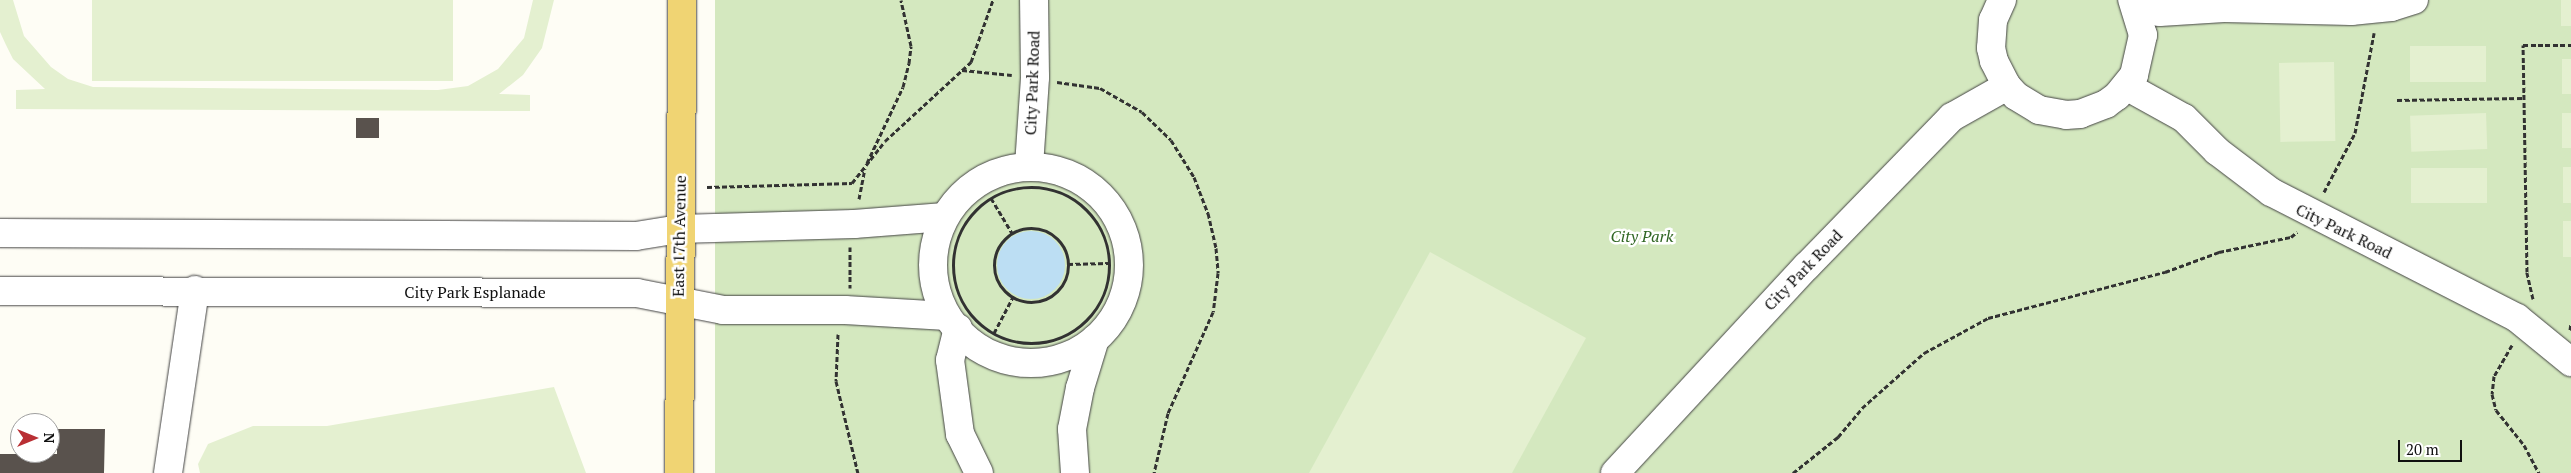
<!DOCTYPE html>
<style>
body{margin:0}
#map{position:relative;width:2571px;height:473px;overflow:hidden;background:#fefdf5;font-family:"PT Serif",serif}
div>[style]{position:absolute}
.green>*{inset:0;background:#d4e8bf;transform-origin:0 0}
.pitch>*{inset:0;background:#e4f0d0;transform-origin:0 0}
.water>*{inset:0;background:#bcdef3}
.round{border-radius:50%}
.building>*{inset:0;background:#59524d;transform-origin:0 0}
.path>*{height:3px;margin-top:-1.5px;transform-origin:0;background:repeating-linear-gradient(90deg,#323232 0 5px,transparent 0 7.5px)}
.path>.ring{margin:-1.5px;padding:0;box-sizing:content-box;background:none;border:3px solid #323232;border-radius:50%}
.roads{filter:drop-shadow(0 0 1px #434343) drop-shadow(0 0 1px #434343)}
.minor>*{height:28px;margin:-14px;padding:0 14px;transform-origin:14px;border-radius:14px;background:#fff}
.minor>.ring{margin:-14px;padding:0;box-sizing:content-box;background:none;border:28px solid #fff;border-radius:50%}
.major>*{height:28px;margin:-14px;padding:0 14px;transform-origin:14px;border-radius:14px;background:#f0d473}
span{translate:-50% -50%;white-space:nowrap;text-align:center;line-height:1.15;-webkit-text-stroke:5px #fff;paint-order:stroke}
.street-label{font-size:16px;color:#101010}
.park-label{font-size:16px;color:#306623;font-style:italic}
.north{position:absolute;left:10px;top:413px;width:50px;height:50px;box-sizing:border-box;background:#fff;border:1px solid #9f9f9f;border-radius:50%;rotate:90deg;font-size:14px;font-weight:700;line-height:20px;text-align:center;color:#101010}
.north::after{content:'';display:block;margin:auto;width:18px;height:22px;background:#b92f34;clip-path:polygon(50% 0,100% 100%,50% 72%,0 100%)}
.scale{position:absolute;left:2398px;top:440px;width:64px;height:22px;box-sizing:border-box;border:2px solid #101010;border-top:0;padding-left:6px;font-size:15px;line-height:18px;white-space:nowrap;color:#101010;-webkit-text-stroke:4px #fff;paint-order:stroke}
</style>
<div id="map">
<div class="green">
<div style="left:715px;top:0;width:1856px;height:473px"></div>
</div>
<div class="pitch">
<div style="clip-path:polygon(0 0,13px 0,24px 36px,51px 67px,68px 79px,93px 87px,438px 90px,468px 86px,498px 69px,524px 38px,533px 0,554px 0,542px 48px,523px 75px,499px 94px,530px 95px,530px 111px,16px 109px,16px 90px,45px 89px,13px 59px,6px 45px,0 32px)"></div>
<div style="left:92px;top:0;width:361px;height:81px"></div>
<div style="left:2561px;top:0;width:10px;height:26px"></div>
<div style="left:2486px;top:46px;width:36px;height:76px;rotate:90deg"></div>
<div style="left:2562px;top:59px;width:9px;height:35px"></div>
<div style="left:2334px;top:62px;width:79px;height:55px;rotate:89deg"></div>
<div style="left:2486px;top:113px;width:36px;height:76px;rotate:88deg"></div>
<div style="left:2562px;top:113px;width:9px;height:35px"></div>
<div style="left:2563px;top:167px;width:8px;height:36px"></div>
<div style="left:2487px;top:168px;width:35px;height:76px;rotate:90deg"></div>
<div style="left:2563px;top:221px;width:8px;height:36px"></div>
<div style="clip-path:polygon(1430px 252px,1586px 338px,1512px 473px,1309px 473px)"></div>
<div style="clip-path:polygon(554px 387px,586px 473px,200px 473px,198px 464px,208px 444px,253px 426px,327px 426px)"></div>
</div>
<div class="water">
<div class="round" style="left:997px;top:231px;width:68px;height:68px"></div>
</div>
<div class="building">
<div style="left:379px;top:118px;width:20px;height:23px;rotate:90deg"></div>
<div style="clip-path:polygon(57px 429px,105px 429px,104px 473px,0 473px,0 454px,57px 454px)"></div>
</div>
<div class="path">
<div style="left:962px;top:70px;width:50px;rotate:5.7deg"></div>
<div style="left:1057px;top:82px;width:43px;rotate:7.9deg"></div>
<div style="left:1100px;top:88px;width:48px;rotate:29.7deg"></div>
<div style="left:1142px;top:112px;width:40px;rotate:44deg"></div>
<div style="left:1171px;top:140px;width:44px;rotate:58.1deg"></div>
<div style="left:1194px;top:177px;width:39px;rotate:69deg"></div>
<div style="left:1208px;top:213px;width:36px;rotate:77deg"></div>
<div style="left:1216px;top:248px;width:25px;rotate:85deg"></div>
<div style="left:1218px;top:273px;width:39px;rotate:97deg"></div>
<div style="left:1213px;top:312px;width:111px;rotate:114deg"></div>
<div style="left:1168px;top:413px;width:62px;rotate:103.1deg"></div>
<div style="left:2397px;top:100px;width:126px;rotate:-0.9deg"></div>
<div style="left:867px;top:163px;width:84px;rotate:-64.7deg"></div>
<div style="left:903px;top:87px;width:25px;rotate:-76deg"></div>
<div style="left:909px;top:63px;width:17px;rotate:-83deg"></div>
<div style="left:911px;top:46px;width:47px;rotate:-102.3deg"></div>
<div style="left:707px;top:187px;width:145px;rotate:-1.6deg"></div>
<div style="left:852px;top:183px;width:53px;rotate:-51.8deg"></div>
<div style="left:885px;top:141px;width:117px;rotate:-42.6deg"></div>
<div style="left:971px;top:62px;width:66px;rotate:-70.5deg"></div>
<div class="ring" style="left:953px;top:187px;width:153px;height:153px"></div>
<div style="left:2324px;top:192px;width:67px;rotate:-62.3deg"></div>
<div style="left:2355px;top:133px;width:102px;rotate:-79.2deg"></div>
<div style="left:991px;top:198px;width:41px;rotate:59deg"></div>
<div style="left:859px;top:199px;width:31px;rotate:-79deg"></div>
<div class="ring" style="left:994px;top:228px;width:71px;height:71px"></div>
<div style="left:850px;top:247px;width:41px;rotate:90deg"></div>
<div style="left:1068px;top:264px;width:41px;rotate:-1.4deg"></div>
<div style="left:2533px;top:299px;width:28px;rotate:-103deg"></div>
<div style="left:2527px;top:272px;width:227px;rotate:-91deg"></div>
<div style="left:2523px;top:45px;width:48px"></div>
<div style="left:2570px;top:330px;width:7px;rotate:-82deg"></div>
<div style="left:994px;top:333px;width:41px;rotate:-62.2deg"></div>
<div style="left:838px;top:334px;width:47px;rotate:92.4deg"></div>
<div style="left:836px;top:381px;width:95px;rotate:76.6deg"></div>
<div style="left:2512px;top:345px;width:36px;rotate:120deg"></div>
<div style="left:2494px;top:376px;width:18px;rotate:96deg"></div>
<div style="left:2492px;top:394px;width:16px;rotate:76deg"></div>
<div style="left:2496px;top:410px;width:45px;rotate:51.3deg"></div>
<div style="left:2524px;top:445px;width:32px;rotate:62deg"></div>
<div style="left:1793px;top:473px;width:58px;rotate:-38.7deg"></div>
<div style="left:1838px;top:437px;width:38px;rotate:-50deg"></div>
<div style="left:1862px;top:408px;width:83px;rotate:-41.6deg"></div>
<div style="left:1924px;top:353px;width:73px;rotate:-28.7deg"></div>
<div style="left:1988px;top:318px;width:183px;rotate:-14.6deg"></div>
<div style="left:2165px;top:272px;width:58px;rotate:-20.3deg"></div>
<div style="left:2219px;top:252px;width:74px;rotate:-11.8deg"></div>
<div style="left:2291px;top:237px;width:8px;rotate:-40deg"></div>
</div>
<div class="roads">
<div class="minor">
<div style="left:2002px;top:0;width:22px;rotate:114deg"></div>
<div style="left:1993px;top:20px;width:28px;rotate:94deg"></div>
<div style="left:1991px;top:48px;width:13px;rotate:77deg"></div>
<div style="left:1994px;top:61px;width:28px;rotate:63deg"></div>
<div style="left:2007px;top:86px;width:13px;rotate:48deg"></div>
<div style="left:2016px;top:96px;width:27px;rotate:31deg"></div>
<div style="left:2039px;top:110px;width:27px;rotate:10deg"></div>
<div style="left:2066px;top:115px;width:14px;rotate:-4deg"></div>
<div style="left:2080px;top:114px;width:28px;rotate:-21deg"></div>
<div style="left:2106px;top:104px;width:14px;rotate:-36deg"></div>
<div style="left:2117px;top:96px;width:27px;rotate:-51deg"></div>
<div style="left:2134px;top:75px;width:41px;rotate:-77.3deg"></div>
<div style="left:2143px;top:35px;width:37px;rotate:-107deg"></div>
<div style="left:2137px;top:9px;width:23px;rotate:7deg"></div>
<div style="left:2160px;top:12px;width:64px;rotate:-3.6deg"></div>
<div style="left:2224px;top:8px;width:127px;rotate:1.4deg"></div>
<div style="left:2351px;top:11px;width:40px;rotate:-5.7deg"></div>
<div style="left:2391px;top:7px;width:24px;rotate:-17deg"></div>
<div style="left:2126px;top:86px;width:66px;rotate:28.9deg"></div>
<div style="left:2184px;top:118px;width:47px;rotate:45deg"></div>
<div style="left:2217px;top:151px;width:68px;rotate:37.2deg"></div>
<div style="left:2271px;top:192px;width:276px;rotate:27.1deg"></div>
<div style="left:2517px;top:318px;width:70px;rotate:39.2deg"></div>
<div style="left:1029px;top:166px;width:89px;rotate:-86.1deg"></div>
<div style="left:1035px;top:77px;width:77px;rotate:-90.7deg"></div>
<div class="ring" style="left:933px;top:167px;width:168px;height:168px"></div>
<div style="left:0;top:233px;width:636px;rotate:0.27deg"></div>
<div style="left:636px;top:236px;width:44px;rotate:-9.2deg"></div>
<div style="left:679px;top:229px;width:175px;rotate:-1.6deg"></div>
<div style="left:854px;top:224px;width:91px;rotate:-4.4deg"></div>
<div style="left:0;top:291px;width:637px;rotate:0.18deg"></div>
<div style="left:637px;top:293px;width:88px;rotate:11.2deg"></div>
<div style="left:723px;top:310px;width:122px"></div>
<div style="left:845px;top:310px;width:102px;rotate:3.4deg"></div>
<div style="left:958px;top:328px;width:33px;rotate:104deg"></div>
<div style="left:950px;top:360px;width:75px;rotate:82.3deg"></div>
<div style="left:960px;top:434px;width:43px;rotate:64deg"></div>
<div style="left:168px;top:473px;width:185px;rotate:-81.6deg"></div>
<div style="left:1075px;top:473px;width:44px;rotate:-93.9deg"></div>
<div style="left:1072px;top:429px;width:42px;rotate:-79deg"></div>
<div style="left:1080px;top:388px;width:51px;rotate:-73deg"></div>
<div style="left:1615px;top:473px;width:282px;rotate:-47.2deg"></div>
<div style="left:1807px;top:266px;width:208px;rotate:-45.8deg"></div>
<div style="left:1952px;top:117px;width:63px;rotate:-29.4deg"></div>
</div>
<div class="major">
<div style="left:679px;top:473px;width:473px;rotate:-89.6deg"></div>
</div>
</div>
<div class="street-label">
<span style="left:1032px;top:83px;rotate:-88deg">City Park Road</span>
<span style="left:2344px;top:231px;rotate:26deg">City Park Road</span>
<span style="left:679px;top:236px;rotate:-89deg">East 17th Avenue</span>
<span style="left:1803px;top:270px;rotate:-46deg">City Park Road</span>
<span style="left:475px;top:292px">City Park Esplanade</span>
</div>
<div class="park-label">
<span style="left:1642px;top:236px">City Park</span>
</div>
<div class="north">N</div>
<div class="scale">20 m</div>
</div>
